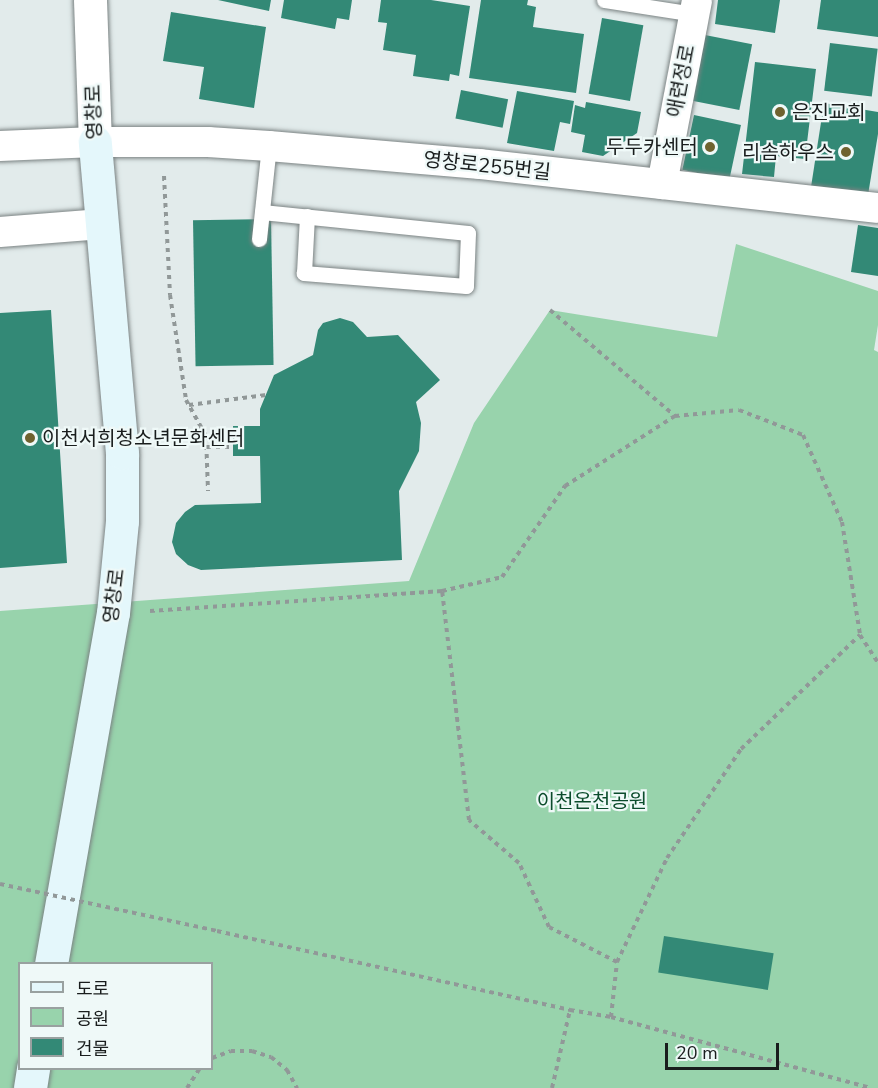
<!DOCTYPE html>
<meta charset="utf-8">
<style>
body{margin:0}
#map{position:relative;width:878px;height:1088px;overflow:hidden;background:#e2ebeb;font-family:"Nunito Sans","Noto Sans KR",sans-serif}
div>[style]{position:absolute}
.green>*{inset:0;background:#98d3ac}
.building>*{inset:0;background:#338976;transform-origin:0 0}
.path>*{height:4px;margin-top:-2px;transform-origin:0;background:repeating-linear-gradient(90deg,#919898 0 4.5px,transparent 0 9px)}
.roads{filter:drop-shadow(0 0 2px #7b8383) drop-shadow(0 0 2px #7b8383)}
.service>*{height:15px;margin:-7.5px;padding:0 7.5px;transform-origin:7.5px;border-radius:7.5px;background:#fff}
.minor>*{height:30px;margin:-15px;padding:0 15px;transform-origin:15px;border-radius:15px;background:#fff}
.tertiary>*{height:33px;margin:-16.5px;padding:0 16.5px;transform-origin:16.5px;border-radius:16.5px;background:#fff}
.secondary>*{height:33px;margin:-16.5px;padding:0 16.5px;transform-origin:16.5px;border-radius:16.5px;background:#e4f7fb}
.path-bridge>*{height:4px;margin-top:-2px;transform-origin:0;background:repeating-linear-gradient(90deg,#919898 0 4.5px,transparent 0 9px)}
.dots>*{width:16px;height:16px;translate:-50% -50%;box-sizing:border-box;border:3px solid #eff9f8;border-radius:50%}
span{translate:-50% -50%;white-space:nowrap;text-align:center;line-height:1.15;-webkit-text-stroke:4.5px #eff9f8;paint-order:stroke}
.street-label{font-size:20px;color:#191d1d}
.poi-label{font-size:20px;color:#191d1d}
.left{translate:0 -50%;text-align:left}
.right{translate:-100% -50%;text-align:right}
.park-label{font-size:20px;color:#0b4c2c}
.legend{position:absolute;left:18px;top:962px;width:195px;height:108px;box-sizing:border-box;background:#eff9f8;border:2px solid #99a1a0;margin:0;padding:8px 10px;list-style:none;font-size:18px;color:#191d1d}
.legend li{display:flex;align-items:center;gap:12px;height:30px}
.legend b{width:30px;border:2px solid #99a1a0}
.scale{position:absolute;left:665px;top:1043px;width:114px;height:27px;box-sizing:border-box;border:3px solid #191d1d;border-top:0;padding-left:8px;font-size:18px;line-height:21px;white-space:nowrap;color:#191d1d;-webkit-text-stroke:4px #eff9f8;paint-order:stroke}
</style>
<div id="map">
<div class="green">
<div style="clip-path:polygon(evenodd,736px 244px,878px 291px,878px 325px,874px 350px,878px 352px,878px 1088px,0 1088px,0 611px,409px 581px,474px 423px,550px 310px,717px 337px,736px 244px,20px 964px,212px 964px,212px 1068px,20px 1068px,20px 964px)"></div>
</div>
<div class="building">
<div style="clip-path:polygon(218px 0,271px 0,269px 11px)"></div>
<div style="clip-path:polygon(284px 0,352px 0,349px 20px,337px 18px,335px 29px,281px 18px)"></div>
<div style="clip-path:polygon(381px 0,431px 0,470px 6px,459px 76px,450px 74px,449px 81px,413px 76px,416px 55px,383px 50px,387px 23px,378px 22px)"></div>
<div style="clip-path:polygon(481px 0,528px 0,527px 5px,536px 7px,533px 27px,584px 34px,576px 93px,469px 78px)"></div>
<div style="clip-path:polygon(718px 0,780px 0,775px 33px,715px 24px)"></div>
<div style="clip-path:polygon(821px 0,878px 0,878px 37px,817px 29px)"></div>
<div style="clip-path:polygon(171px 12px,266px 27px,254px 108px,199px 99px,204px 67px,163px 61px)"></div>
<div style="left:602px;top:18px;width:42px;height:77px;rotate:10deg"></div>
<div style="left:705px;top:35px;width:48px;height:67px;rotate:11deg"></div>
<div style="left:830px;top:43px;width:48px;height:48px;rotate:7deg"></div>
<div style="clip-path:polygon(755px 62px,816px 69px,805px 159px,776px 156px,774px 177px,742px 174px)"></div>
<div style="left:461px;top:90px;width:48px;height:29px;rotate:11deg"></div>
<div style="clip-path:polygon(517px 91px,574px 101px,570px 124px,560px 122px,554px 151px,507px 143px)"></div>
<div style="clip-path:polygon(586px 102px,641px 112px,637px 133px,603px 156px,582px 152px,585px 135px,571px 132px,575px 105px,585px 108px)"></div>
<div style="clip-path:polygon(824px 103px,878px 112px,878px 134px,868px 195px,811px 187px)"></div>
<div style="left:694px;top:115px;width:48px;height:56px;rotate:12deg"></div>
<div style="left:271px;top:219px;width:146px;height:78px;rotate:89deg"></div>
<div style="clip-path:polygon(858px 225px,878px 228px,878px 276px,851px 272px)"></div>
<div style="clip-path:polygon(51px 310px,67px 563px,0 568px,0 313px)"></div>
<div style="clip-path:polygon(340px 318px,353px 322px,367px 337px,398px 335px,440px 380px,416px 402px,421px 423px,419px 451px,399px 491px,402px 560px,201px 570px,188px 565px,176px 554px,172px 542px,176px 523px,185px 512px,195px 505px,261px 503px,260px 456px,233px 456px,233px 426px,260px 426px,260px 409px,274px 375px,313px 355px,318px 330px,323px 323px)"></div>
<div style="left:664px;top:936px;width:111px;height:37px;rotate:9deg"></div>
</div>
<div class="path">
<div style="left:164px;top:176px;width:119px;rotate:87.1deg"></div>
<div style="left:170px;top:295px;width:106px;rotate:81.3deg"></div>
<div style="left:186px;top:400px;width:41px;rotate:60.9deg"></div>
<div style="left:206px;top:436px;width:55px;rotate:87.9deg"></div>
<div style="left:550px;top:310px;width:164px;rotate:40.3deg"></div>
<div style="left:189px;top:405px;width:78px;rotate:-7.4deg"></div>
<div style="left:207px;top:447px;width:26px"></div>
<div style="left:150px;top:611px;width:293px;rotate:-3.9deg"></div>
<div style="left:217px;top:931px;width:362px;rotate:12.6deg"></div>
<div style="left:570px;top:1010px;width:42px;rotate:9.7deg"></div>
<div style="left:611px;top:1017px;width:269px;rotate:15.3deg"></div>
<div style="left:617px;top:962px;width:115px;rotate:-64.3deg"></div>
<div style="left:667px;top:858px;width:132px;rotate:-55.8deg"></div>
<div style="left:741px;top:749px;width:165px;rotate:-43.8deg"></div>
<div style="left:611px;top:1017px;width:55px;rotate:-83.8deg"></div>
<div style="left:617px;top:962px;width:76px;rotate:-152.8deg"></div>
<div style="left:549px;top:927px;width:71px;rotate:-115.1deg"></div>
<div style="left:519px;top:863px;width:66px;rotate:-139.3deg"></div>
<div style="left:469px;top:820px;width:231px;rotate:-96.7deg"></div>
<div style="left:442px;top:591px;width:62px;rotate:-13.1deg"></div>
<div style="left:502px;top:577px;width:111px;rotate:-55.3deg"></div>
<div style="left:565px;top:486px;width:130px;rotate:-32.5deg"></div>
<div style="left:675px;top:416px;width:64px;rotate:-5.4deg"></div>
<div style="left:739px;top:410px;width:69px;rotate:21.3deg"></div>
<div style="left:803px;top:435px;width:95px;rotate:65.9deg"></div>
<div style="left:842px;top:522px;width:114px;rotate:80.9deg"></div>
<div style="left:860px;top:635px;width:33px;rotate:57deg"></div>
<div style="left:212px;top:1058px;width:20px;rotate:-20deg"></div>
<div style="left:231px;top:1051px;width:21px"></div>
<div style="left:252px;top:1051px;width:20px;rotate:18deg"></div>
<div style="left:271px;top:1057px;width:21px;rotate:39deg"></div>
<div style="left:287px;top:1070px;width:21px;rotate:61deg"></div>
<div style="left:187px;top:1088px;width:24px;rotate:-57deg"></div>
<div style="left:552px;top:1088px;width:80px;rotate:-77deg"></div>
</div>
<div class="roads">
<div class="service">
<div style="left:604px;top:0;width:91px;rotate:8.8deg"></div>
<div style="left:262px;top:212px;width:207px;rotate:5.8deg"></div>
<div style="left:468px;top:233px;width:53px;rotate:92.2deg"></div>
<div style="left:466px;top:286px;width:163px;rotate:-175.4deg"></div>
<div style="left:304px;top:273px;width:57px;rotate:-87deg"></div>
<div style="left:259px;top:239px;width:94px;rotate:-83.9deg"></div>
</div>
<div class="minor">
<div style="left:0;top:146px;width:95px;rotate:-2.4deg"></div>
<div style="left:95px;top:142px;width:113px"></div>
<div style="left:208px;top:142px;width:61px;rotate:3.8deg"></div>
<div style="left:269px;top:146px;width:212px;rotate:4.9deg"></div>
<div style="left:480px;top:164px;width:400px;rotate:6.3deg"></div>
<div style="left:662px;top:184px;width:187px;rotate:-79.2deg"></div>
<div style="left:0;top:232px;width:102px;rotate:-4.5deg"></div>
</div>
<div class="tertiary">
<div style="left:90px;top:0;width:142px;rotate:88deg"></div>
</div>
<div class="secondary">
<div style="left:51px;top:964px;width:356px;rotate:-80deg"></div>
<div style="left:113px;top:613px;width:92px;rotate:-84.4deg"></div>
<div style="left:122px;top:521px;width:68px;rotate:-90deg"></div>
<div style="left:122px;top:453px;width:312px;rotate:-95deg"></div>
<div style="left:30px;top:1088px;width:20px;rotate:-81deg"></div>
</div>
</div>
<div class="path-bridge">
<div style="left:0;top:884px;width:222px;rotate:12.2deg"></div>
</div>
<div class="dots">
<div style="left:780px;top:112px;background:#6f622f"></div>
<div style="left:710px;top:147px;background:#6f622f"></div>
<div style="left:846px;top:152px;background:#6f622f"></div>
<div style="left:30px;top:438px;background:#6f622f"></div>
</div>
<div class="street-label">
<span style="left:681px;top:81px;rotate:-79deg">애련정로</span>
<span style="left:94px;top:112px;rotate:-92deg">영창로</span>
<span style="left:487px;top:166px;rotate:6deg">영창로255번길</span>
<span style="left:114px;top:596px;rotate:-83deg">영창로</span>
</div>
<div class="poi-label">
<span class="left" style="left:792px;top:112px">은진교회</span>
<span class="right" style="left:698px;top:147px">두두카센터</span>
<span class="right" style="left:834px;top:152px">리솜하우스</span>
<span class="left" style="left:42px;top:438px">이천서희청소년문화센터</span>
</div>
<div class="park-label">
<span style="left:592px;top:801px">이천온천공원</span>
</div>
<ul class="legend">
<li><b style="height:8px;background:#e4f7fb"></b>도로</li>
<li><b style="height:16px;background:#98d3ac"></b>공원</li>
<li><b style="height:16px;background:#338976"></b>건물</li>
</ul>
<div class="scale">20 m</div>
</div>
